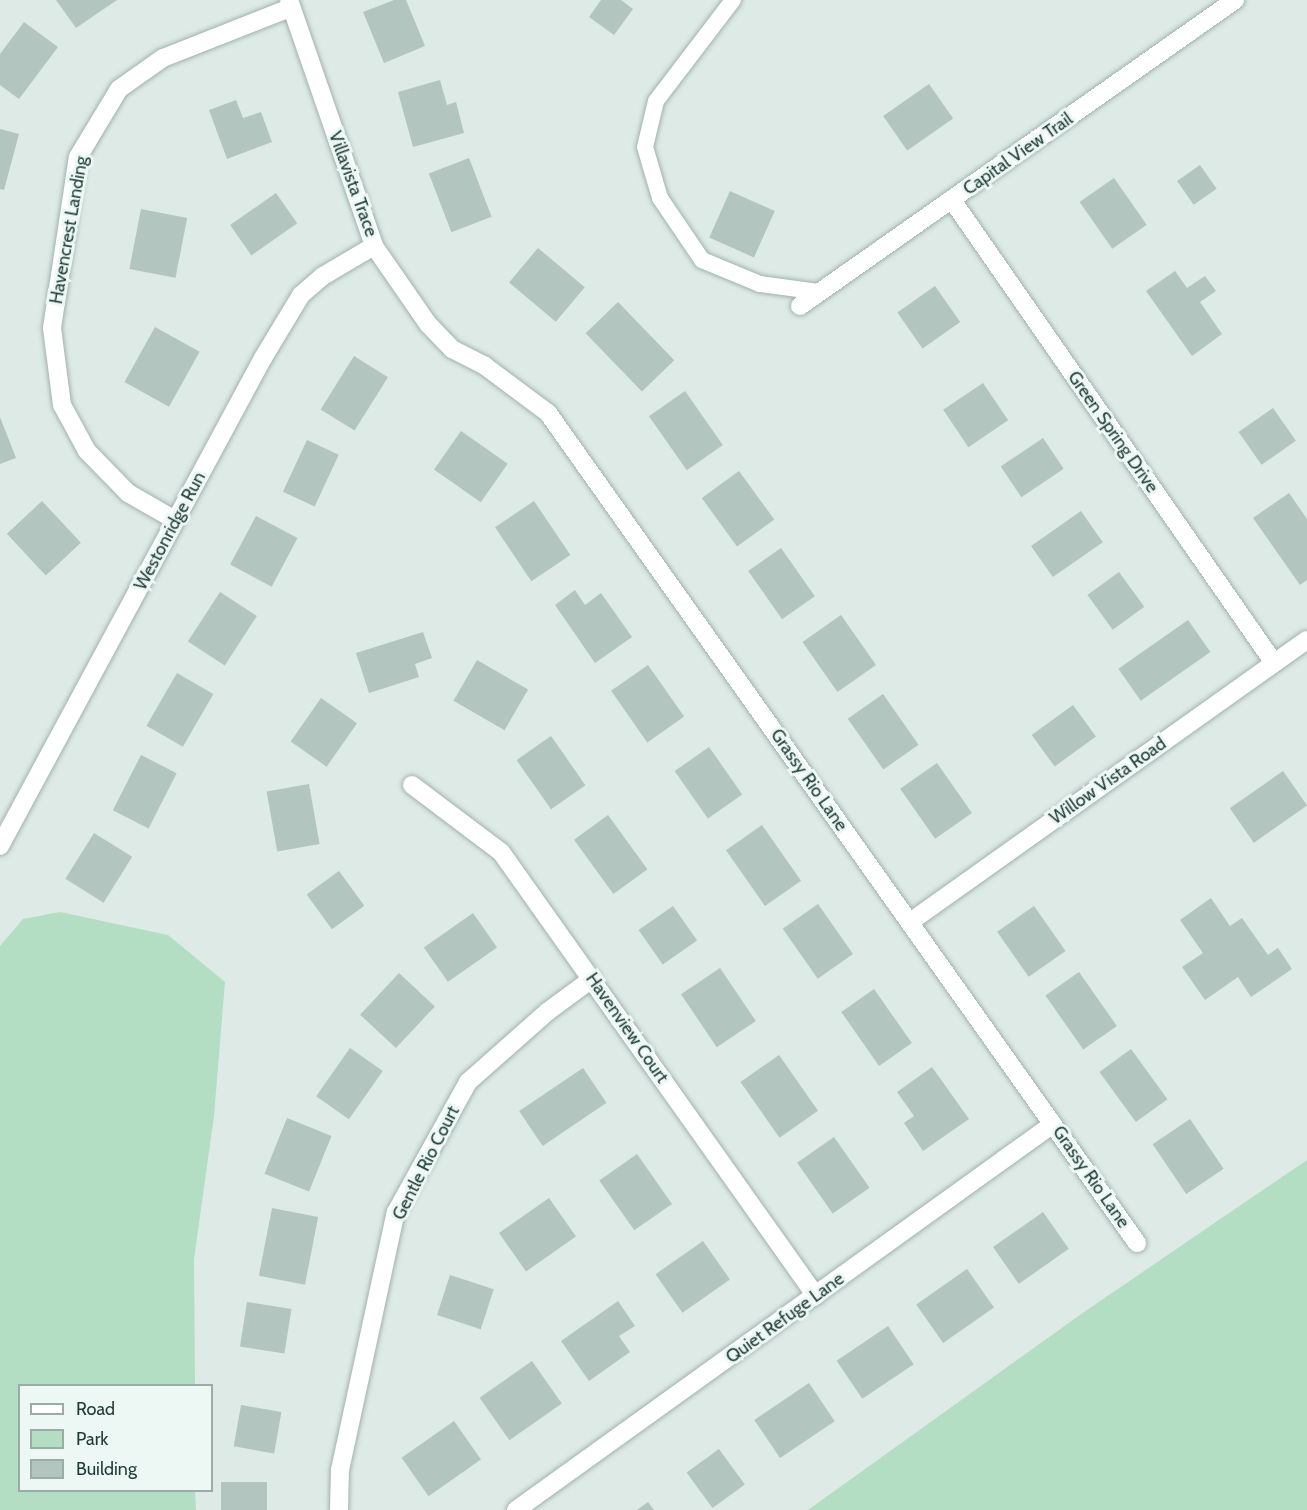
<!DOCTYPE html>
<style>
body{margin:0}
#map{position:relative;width:1307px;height:1510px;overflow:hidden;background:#ddeae6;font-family:Cabin,sans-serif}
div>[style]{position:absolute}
.green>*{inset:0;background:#b3dec4}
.building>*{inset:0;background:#b2c5bf;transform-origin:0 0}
.roads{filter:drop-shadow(0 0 2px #a0b2ae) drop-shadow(0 0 2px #a0b2ae)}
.service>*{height:16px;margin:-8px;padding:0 8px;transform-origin:8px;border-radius:8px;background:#fff}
.minor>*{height:18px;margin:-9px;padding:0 9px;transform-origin:9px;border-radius:9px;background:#fff}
span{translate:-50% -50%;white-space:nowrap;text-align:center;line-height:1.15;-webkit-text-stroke:6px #edf7f3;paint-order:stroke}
.street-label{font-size:18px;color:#1d3b37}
.legend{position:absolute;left:18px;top:1384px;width:195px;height:108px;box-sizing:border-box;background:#edf7f3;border:2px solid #9aaca8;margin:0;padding:8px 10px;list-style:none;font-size:18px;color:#1d3b37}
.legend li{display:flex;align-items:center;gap:12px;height:30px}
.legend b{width:30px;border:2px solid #9aaca8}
</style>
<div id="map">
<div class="green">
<div style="clip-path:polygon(60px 912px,168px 935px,225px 982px,214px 1116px,194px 1259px,195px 1385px,20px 1386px,20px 1490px,195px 1491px,196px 1510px,0 1510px,0 946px,23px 919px)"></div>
<div style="clip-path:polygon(1307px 1160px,1307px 1510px,808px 1510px,1084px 1312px)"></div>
</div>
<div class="building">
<div style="clip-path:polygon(56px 0,117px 0,76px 28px)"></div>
<div style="clip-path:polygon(394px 0,406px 0,425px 46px,384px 63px,363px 12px)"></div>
<div style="clip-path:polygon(601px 0,621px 0,633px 9px,614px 35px,589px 17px)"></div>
<div style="clip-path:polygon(24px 22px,58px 47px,19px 99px,0 85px,0 54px)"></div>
<div style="clip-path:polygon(440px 80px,447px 105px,456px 102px,464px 133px,413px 147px,398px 92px)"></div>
<div style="left:929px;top:84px;width:42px;height:56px;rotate:55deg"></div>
<div style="clip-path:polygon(236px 100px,243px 118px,261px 112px,272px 142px,227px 159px,209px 110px)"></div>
<div style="clip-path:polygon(0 129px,19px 134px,4px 190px,0 189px)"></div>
<div style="left:469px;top:158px;width:63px;height:43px;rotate:69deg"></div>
<div style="left:1200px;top:165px;width:29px;height:28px;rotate:55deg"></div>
<div style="left:1114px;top:178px;width:57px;height:42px;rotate:55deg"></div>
<div style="left:730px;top:191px;width:49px;height:51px;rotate:24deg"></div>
<div style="left:276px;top:193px;width:37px;height:56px;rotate:55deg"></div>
<div style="left:141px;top:209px;width:47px;height:61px;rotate:11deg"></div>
<div style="left:538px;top:248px;width:61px;height:45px;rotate:40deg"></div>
<div style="clip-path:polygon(1175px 271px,1187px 288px,1205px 276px,1216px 291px,1200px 302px,1222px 334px,1192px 356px,1146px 291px)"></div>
<div style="left:935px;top:286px;width:44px;height:46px;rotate:55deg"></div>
<div style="left:618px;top:302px;width:81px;height:45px;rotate:46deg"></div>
<div style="left:155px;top:327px;width:51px;height:63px;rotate:29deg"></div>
<div style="left:354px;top:356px;width:40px;height:63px;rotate:32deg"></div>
<div style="left:983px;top:383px;width:45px;height:48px;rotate:56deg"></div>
<div style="left:685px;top:391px;width:66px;height:44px;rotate:55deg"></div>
<div style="left:1273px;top:408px;width:40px;height:42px;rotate:55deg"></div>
<div style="clip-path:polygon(0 417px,16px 458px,0 464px)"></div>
<div style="left:461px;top:431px;width:57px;height:47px;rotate:35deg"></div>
<div style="left:1043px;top:438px;width:37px;height:51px;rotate:56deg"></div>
<div style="left:307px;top:440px;width:35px;height:57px;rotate:25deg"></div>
<div style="left:739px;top:471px;width:60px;height:46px;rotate:54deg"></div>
<div style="clip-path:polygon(1289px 493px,1307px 519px,1307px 580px,1300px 585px,1253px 518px)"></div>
<div style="left:42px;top:501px;width:57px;height:48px;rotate:47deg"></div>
<div style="left:534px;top:501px;width:65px;height:47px;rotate:56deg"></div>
<div style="left:1081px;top:511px;width:38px;height:61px;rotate:55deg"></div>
<div style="left:256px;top:516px;width:47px;height:55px;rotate:28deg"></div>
<div style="left:781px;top:548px;width:59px;height:40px;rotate:55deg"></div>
<div style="left:1119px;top:572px;width:43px;height:39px;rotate:54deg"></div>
<div style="clip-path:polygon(575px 590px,585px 605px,601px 593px,632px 637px,595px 663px,555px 605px)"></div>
<div style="left:220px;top:592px;width:44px;height:59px;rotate:33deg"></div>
<div style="left:841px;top:615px;width:61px;height:47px;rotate:55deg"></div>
<div style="left:1188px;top:620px;width:39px;height:85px;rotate:55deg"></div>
<div style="clip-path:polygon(423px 632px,432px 658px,415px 664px,419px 677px,369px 693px,356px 653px)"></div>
<div style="left:477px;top:660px;width:59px;height:47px;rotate:30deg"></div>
<div style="left:648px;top:665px;width:63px;height:45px;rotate:55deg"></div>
<div style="left:177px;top:673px;width:42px;height:61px;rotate:30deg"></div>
<div style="left:883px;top:694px;width:62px;height:43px;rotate:55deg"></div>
<div style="left:321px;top:698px;width:44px;height:53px;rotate:35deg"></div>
<div style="left:1073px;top:705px;width:39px;height:51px;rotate:54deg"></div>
<div style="left:551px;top:736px;width:60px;height:42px;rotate:55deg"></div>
<div style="left:709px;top:747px;width:58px;height:42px;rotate:55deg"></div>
<div style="left:141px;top:755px;width:40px;height:62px;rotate:27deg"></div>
<div style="left:937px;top:763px;width:61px;height:45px;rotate:55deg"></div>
<div style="left:1283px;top:771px;width:42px;height:65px;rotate:55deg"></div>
<div style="left:309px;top:784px;width:61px;height:43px;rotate:80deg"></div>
<div style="left:608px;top:815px;width:67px;height:42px;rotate:54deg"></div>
<div style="left:762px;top:825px;width:68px;height:44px;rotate:55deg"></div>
<div style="left:94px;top:833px;width:45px;height:54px;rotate:32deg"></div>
<div style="left:339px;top:871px;width:43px;height:40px;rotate:54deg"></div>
<div style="clip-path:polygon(1211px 898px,1230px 926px,1242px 918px,1268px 955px,1278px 948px,1292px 969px,1251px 997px,1238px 977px,1205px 1000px,1182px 967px,1203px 953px,1180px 920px)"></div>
<div style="left:818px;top:904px;width:61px;height:43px;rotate:55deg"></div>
<div style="left:673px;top:906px;width:42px;height:42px;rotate:55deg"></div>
<div style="left:1034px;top:906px;width:55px;height:45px;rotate:55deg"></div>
<div style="left:473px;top:913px;width:42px;height:60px;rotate:55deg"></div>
<div style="left:720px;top:968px;width:64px;height:47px;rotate:56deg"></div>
<div style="left:1079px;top:972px;width:66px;height:41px;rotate:55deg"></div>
<div style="left:399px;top:973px;width:49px;height:57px;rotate:43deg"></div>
<div style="left:874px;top:989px;width:66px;height:40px;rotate:55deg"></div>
<div style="left:350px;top:1048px;width:40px;height:59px;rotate:35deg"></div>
<div style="left:1131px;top:1049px;width:62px;height:39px;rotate:54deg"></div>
<div style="left:779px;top:1055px;width:68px;height:47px;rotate:55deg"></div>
<div style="clip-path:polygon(932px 1067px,969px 1119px,923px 1151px,904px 1123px,914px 1116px,897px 1092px)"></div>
<div style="left:583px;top:1068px;width:42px;height:77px;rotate:56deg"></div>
<div style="left:287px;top:1118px;width:48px;height:60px;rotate:22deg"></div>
<div style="left:1190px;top:1119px;width:60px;height:45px;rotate:56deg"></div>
<div style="left:834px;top:1137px;width:62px;height:45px;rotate:55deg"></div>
<div style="left:637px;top:1154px;width:61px;height:46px;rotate:55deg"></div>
<div style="left:549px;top:1198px;width:47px;height:61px;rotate:55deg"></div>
<div style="left:272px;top:1208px;width:47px;height:69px;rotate:11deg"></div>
<div style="left:1043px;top:1212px;width:45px;height:61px;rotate:55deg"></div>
<div style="left:703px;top:1241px;width:47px;height:58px;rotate:55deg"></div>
<div style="left:967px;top:1269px;width:47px;height:62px;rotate:55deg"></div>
<div style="left:450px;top:1275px;width:46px;height:42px;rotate:18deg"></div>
<div style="clip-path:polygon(618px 1301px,635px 1326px,619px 1336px,630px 1352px,589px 1381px,561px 1341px)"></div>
<div style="left:247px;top:1302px;width:45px;height:45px;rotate:9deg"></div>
<div style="left:888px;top:1326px;width:46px;height:62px;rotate:56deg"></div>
<div style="left:532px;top:1361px;width:52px;height:64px;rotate:55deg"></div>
<div style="left:809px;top:1383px;width:46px;height:66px;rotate:56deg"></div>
<div style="left:241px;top:1405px;width:41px;height:42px;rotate:10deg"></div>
<div style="left:454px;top:1421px;width:47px;height:64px;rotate:55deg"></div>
<div style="left:719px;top:1449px;width:44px;height:40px;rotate:54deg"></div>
<div style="left:221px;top:1482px;width:46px;height:28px"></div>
<div style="clip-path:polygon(648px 1502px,654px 1510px,637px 1510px)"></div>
</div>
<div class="roads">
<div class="service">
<div style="left:733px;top:0;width:127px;rotate:127.3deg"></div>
<div style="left:656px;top:101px;width:47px;rotate:103.4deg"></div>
<div style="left:645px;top:147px;width:53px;rotate:73.6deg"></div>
<div style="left:660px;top:198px;width:75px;rotate:55.9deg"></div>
<div style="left:702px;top:260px;width:63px;rotate:22.5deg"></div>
<div style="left:760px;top:284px;width:60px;rotate:7.7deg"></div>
</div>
<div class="minor">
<div style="left:289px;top:0;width:260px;rotate:70.9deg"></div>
<div style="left:374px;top:246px;width:95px;rotate:55.3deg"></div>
<div style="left:428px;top:324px;width:35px;rotate:46deg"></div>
<div style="left:452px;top:349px;width:37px;rotate:27deg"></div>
<div style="left:485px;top:366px;width:79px;rotate:36.7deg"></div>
<div style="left:548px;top:413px;width:1018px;rotate:54.64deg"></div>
<div style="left:952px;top:200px;width:564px;rotate:55.18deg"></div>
<div style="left:800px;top:306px;width:532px;rotate:-35.12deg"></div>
<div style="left:175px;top:520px;width:54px;rotate:-150.1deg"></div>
<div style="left:128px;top:493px;width:59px;rotate:-134.3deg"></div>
<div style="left:87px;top:451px;width:52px;rotate:-118.5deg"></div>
<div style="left:62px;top:405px;width:78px;rotate:-97.4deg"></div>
<div style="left:52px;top:328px;width:173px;rotate:-81.4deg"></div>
<div style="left:78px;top:157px;width:79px;rotate:-58.9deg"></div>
<div style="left:119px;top:89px;width:54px;rotate:-35.2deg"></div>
<div style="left:163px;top:58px;width:136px;rotate:-21.5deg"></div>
<div style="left:412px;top:785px;width:111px;rotate:37deg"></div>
<div style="left:501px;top:852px;width:544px;rotate:54.65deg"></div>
<div style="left:0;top:846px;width:554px;rotate:-61.68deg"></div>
<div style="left:263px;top:358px;width:74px;rotate:-58.9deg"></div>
<div style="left:301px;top:295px;width:29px;rotate:-41deg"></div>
<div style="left:323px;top:276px;width:59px;rotate:-30.5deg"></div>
<div style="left:910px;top:922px;width:487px;rotate:-35.4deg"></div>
<div style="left:339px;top:1510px;width:40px;rotate:-88.6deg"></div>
<div style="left:340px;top:1470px;width:264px;rotate:-77.8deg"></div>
<div style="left:396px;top:1212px;width:149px;rotate:-61deg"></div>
<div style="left:468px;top:1082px;width:106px;rotate:-41.5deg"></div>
<div style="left:547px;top:1012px;width:56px;rotate:-36.3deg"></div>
<div style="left:516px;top:1510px;width:661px;rotate:-35.71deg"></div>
</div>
</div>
<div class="street-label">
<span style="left:1018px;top:154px;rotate:-35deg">Capital View Trail</span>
<span style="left:353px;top:184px;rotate:70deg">Villavista Trace</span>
<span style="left:69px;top:230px;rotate:-80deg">Havencrest Landing</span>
<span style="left:1113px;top:432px;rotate:55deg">Green Spring Drive</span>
<span style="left:170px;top:531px;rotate:-62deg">Westonridge Run</span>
<span style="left:809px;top:780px;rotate:55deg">Grassy Rio Lane</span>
<span style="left:1108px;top:781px;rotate:-35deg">Willow Vista Road</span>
<span style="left:627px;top:1028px;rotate:55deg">Havenview Court</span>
<span style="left:426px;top:1163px;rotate:-63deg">Gentle Rio Court</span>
<span style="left:1091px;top:1177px;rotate:55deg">Grassy Rio Lane</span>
<span style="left:785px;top:1318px;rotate:-36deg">Quiet Refuge Lane</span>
</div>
<ul class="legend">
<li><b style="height:8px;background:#fff"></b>Road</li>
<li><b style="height:16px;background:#b3dec4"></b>Park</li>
<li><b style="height:16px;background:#b2c5bf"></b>Building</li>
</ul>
</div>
